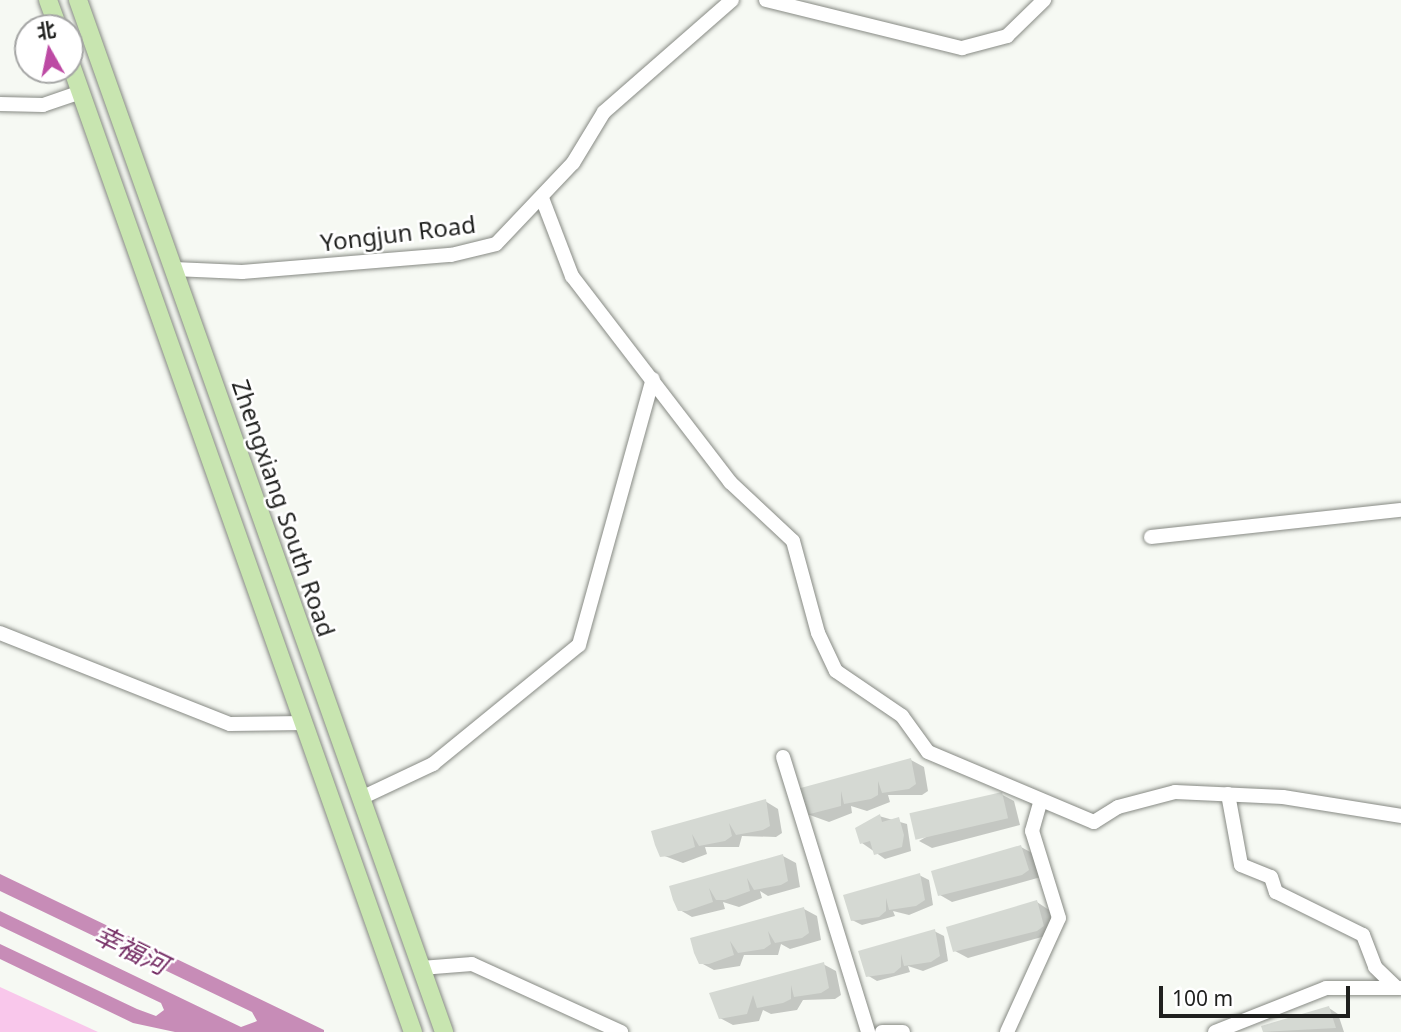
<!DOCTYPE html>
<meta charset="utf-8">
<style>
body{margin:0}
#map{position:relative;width:1401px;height:1032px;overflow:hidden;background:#f6f9f3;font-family:"Noto Sans","Noto Sans SC",sans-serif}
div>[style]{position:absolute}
.green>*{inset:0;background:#f9c7eb}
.water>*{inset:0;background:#c78cb7}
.shadow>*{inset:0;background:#0003}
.building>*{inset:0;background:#d5d9d3;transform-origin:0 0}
.roads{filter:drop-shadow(0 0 2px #878a84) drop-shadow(0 0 2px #878a84)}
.minor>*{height:14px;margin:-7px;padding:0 7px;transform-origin:7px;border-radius:7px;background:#fff}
.major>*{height:18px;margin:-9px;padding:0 9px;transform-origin:9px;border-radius:9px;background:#c8e5b0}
span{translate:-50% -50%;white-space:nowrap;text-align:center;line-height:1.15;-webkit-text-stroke:5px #fff;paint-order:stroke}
.street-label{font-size:24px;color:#1f201e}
.water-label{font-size:26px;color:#752e65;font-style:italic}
.north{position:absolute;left:14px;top:14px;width:70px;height:70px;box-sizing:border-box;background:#fff;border:2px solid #a5a6a5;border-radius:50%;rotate:351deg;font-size:19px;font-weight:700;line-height:28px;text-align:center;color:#1f201e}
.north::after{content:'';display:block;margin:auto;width:24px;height:32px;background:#bd4aa4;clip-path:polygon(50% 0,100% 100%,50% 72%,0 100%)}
.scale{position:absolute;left:1159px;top:986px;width:191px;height:32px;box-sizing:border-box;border:4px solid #1f201e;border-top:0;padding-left:9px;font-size:21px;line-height:24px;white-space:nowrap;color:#1f201e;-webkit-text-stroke:5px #fff;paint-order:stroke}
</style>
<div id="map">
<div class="green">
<div style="clip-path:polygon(0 987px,98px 1032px,0 1032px)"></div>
</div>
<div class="water">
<div style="clip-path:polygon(0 874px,324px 1030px,324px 1032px,175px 1032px,133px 1023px,0 959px,0 944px,137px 1009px,156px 1016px,164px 1010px,161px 1003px,0 926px,0 911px,241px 1027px,257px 1021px,252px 1012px,0 891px)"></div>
</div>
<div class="shadow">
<div style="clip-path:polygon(911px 760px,924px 767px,928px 791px,922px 795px,888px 795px,890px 802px,867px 811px,851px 806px,852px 813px,829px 822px,807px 814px,802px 803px)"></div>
<div style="clip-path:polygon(1001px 794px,1014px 801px,1020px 825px,932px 848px,919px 841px)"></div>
<div style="clip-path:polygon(765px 801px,778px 809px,782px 833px,776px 837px,742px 836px,739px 847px,705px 847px,707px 854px,683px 863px,662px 855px,656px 845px)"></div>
<div style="clip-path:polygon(879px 816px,907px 824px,911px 851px,885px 859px,862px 843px)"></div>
<div style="clip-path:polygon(1021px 847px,1034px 854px,1041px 877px,952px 902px,940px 895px)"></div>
<div style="clip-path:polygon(783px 856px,796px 863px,800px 887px,768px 896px,760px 891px,762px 898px,739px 907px,723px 902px,725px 909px,692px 917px,680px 910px,671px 887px)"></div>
<div style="clip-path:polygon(919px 875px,929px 880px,933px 905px,909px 915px,893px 911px,895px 916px,862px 925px,852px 920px)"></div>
<div style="clip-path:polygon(1037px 902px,1049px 910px,1056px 933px,968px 958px,955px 951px)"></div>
<div style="clip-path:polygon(804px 909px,817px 916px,821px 940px,790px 949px,781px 944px,778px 955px,744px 955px,740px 966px,714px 970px,701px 963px,692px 940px)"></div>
<div style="clip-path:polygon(934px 931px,944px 936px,948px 961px,923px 971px,908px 966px,910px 972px,877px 981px,867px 975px)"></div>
<div style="clip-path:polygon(823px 964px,836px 971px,841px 995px,835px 999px,803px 1000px,797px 1010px,771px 1014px,763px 1010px,759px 1021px,733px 1025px,720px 1018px,712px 995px)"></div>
<div style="clip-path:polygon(1329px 1008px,1338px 1014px,1344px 1032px,1264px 1032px,1263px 1027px)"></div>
</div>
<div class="building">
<div style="clip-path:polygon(911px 758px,916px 784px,909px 789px,882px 793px,878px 781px,878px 795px,871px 799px,844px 804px,841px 791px,841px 806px,806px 815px,797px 789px)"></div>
<div style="left:1002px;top:792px;width:27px;height:95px;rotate:77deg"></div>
<div style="clip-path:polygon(766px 799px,770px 826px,763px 830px,736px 835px,729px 823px,732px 836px,725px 841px,699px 846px,692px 834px,695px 847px,669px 856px,660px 857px,655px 845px,651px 831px)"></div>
<div style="clip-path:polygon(880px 814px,882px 822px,899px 817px,904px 835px,902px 847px,874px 855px,870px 841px,860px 844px,855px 828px)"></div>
<div style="clip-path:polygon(1021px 845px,1029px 870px,1022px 875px,938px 896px,931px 871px)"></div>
<div style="clip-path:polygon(783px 854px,788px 881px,781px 885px,754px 890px,747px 878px,750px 891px,725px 900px,716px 900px,709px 888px,713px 902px,687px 911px,678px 911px,673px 900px,669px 886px)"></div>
<div style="clip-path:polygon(920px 873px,925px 900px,916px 906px,889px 910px,886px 898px,886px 911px,879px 917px,851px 921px,843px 895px)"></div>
<div style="clip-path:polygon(1037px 900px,1044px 926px,1037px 931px,953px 952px,946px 927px)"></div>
<div style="clip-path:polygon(804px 907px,809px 933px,802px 938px,775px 943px,768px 931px,771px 944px,764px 949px,738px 953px,730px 941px,734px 955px,709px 964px,699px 964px,694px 953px,690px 938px)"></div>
<div style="clip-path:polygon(935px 929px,940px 956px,931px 962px,904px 966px,901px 954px,901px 967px,894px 973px,866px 977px,858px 951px)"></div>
<div style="clip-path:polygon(824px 962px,829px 988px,821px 993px,794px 997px,791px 985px,791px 999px,783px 1003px,757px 1008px,753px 995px,747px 1014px,719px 1019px,709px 993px)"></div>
<div style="clip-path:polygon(1329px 1006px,1336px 1028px,1263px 1032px,1261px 1026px)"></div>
</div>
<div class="roads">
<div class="minor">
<div style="left:766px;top:0;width:202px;rotate:13.8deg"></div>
<div style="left:962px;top:48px;width:47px;rotate:-14.9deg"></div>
<div style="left:1007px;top:36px;width:52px;rotate:-44.2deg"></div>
<div style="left:0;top:104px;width:43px;rotate:1.3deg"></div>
<div style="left:43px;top:105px;width:39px;rotate:-19deg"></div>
<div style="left:542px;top:198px;width:84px;rotate:69deg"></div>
<div style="left:572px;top:276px;width:260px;rotate:52.5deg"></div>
<div style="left:730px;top:482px;width:86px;rotate:43.1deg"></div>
<div style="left:793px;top:541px;width:95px;rotate:74.8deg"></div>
<div style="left:818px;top:633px;width:42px;rotate:64.7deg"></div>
<div style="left:836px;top:671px;width:80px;rotate:34.3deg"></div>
<div style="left:902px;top:716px;width:44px;rotate:54.2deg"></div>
<div style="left:928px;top:752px;width:180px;rotate:22.9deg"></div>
<div style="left:1094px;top:822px;width:28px;rotate:-32deg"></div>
<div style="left:1118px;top:807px;width:59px;rotate:-14.7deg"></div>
<div style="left:1175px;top:792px;width:108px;rotate:2.7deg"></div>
<div style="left:1283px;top:797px;width:120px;rotate:9.1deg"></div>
<div style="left:174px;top:269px;width:68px;rotate:2.5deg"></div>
<div style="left:242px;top:272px;width:210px;rotate:-4.7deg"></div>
<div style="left:451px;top:255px;width:46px;rotate:-13.7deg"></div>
<div style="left:496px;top:244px;width:112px;rotate:-46.5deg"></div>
<div style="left:573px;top:163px;width:60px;rotate:-58.7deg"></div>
<div style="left:604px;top:112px;width:170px;rotate:-41.2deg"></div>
<div style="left:1151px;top:537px;width:251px;rotate:-6.2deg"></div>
<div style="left:0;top:633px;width:247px;rotate:21.6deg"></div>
<div style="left:230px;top:724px;width:74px;rotate:-0.8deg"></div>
<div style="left:783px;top:757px;width:288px;rotate:72.8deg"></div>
<div style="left:1228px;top:794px;width:72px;rotate:79.6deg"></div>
<div style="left:1241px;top:865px;width:32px;rotate:22deg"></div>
<div style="left:1271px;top:877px;width:16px;rotate:72deg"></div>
<div style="left:1276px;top:892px;width:97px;rotate:26.3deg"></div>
<div style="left:1363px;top:935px;width:34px;rotate:69deg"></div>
<div style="left:1375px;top:967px;width:29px;rotate:44deg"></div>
<div style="left:361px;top:798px;width:80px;rotate:-25.3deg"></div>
<div style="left:433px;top:764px;width:188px;rotate:-39.2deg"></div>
<div style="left:579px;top:645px;width:276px;rotate:-74.5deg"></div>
<div style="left:421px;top:968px;width:51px;rotate:-4.5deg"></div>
<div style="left:472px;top:964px;width:164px;rotate:24.5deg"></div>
<div style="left:882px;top:1032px;width:21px"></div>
<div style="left:1007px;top:1032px;width:125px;rotate:-65.5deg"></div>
<div style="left:1059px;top:918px;width:91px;rotate:-107.2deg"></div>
<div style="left:1032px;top:831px;width:29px;rotate:-74deg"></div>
<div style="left:1215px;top:1032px;width:119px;rotate:-21.6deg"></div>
<div style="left:1326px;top:988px;width:75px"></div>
</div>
<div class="major">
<div style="left:48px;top:0;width:30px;rotate:70deg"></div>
<div style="left:78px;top:0;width:1095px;rotate:70.47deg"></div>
<div style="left:70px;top:62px;width:1029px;rotate:70.53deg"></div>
</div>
</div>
<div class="street-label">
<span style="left:398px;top:233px;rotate:-7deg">Yongjun Road</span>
<span style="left:284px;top:508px;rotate:71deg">Zhengxiang South Road</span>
</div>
<div class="water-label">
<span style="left:131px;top:950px;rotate:26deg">幸福河</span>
</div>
<div class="north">北</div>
<div class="scale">100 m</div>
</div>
